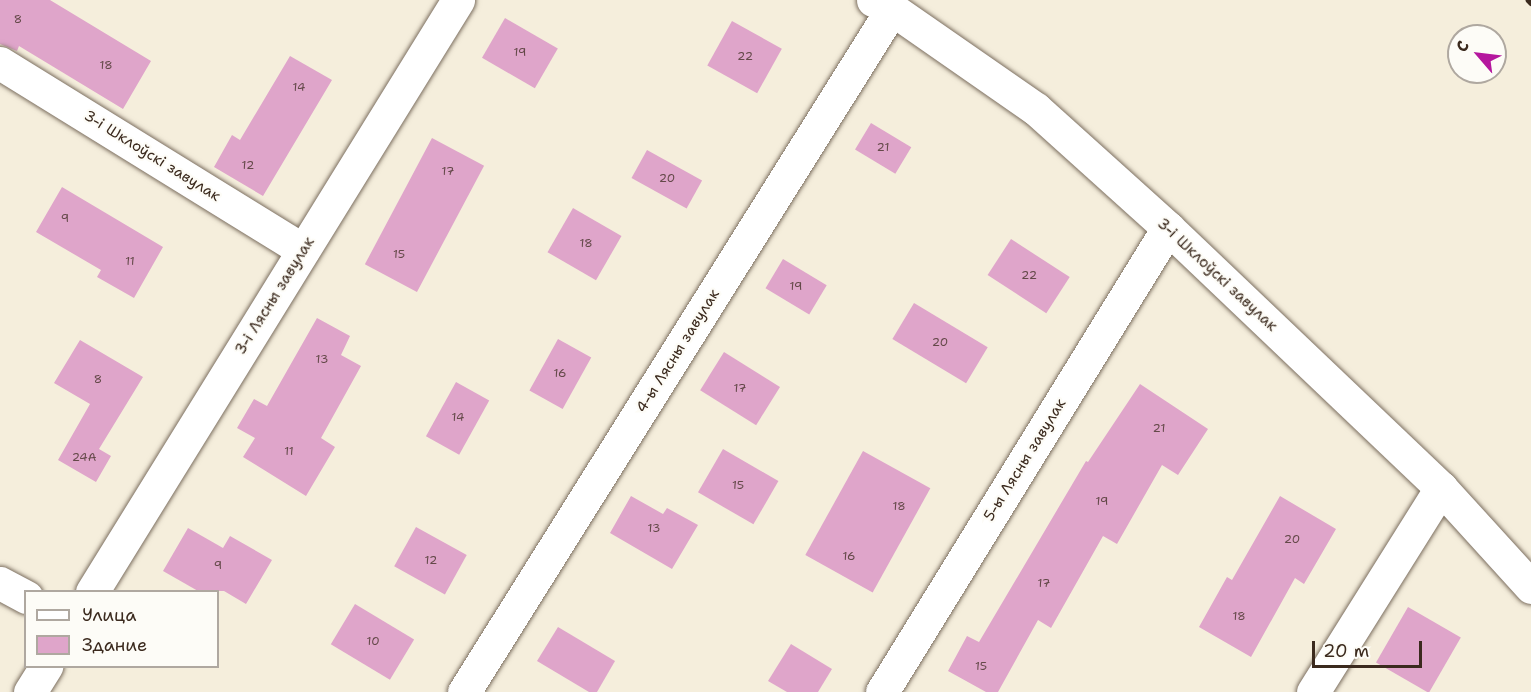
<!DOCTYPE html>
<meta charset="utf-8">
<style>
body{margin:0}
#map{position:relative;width:1531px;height:692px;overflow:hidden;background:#f5eedc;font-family:"Shantell Sans",sans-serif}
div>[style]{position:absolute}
.building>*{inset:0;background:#dfa5ca;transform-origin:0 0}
.roads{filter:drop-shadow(0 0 2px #7c6f60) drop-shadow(0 0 2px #7c6f60)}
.minor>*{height:33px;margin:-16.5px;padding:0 16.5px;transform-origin:16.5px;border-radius:16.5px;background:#fff}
.rail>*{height:4.5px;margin:-2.25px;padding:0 2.25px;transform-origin:2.25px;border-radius:2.25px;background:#3b2a1e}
span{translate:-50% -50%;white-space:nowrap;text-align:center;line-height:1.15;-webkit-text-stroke:4.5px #fdfcf7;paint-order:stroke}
.number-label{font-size:12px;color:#644949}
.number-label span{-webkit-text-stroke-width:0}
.street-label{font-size:15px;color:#3b2a1e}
.legend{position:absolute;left:24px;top:590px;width:195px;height:78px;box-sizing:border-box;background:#fdfcf7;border:2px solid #afa8a0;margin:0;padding:8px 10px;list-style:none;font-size:18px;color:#3b2a1e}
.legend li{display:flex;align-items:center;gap:12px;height:30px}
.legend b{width:30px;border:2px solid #afa8a0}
.north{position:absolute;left:1447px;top:24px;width:60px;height:60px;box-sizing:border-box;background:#fdfcf7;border:2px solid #afa8a0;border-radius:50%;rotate:298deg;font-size:16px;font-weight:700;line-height:24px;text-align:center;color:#3b2a1e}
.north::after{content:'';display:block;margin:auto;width:21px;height:27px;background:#b5179e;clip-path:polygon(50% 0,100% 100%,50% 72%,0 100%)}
.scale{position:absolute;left:1312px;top:641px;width:110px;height:27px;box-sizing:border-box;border:3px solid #3b2a1e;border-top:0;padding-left:8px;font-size:18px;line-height:21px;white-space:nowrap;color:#3b2a1e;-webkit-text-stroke:4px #fdfcf7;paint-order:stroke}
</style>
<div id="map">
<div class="building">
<div style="clip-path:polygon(0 0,50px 0,151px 61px,123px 109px,19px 46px,17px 51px,0 44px)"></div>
<div style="left:505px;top:18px;width:61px;height:46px;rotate:30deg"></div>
<div style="left:732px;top:21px;width:57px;height:51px;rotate:29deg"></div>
<div style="clip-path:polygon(290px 56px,332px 80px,263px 196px,214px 167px,232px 135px,240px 140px)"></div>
<div style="left:871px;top:123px;width:47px;height:31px;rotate:31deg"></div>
<div style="left:432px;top:138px;width:59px;height:143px;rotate:28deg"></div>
<div style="left:647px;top:150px;width:63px;height:32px;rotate:29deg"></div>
<div style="clip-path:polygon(62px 187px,163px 247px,134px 298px,97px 277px,101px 270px,36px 232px)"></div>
<div style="left:573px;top:208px;width:56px;height:51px;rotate:30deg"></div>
<div style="left:1011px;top:239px;width:70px;height:43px;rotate:33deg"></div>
<div style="left:783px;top:259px;width:51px;height:34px;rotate:31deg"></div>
<div style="left:914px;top:303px;width:86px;height:42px;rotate:31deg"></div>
<div style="clip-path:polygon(317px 318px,350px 336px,341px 355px,361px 366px,321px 438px,335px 447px,306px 496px,243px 457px,255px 438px,237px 428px,254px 399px,267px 406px)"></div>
<div style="left:558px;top:339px;width:38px;height:59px;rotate:29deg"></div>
<div style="clip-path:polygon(80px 340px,143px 377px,99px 449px,111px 456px,96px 482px,58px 460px,90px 404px,54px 383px)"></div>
<div style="left:724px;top:352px;width:66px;height:45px;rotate:32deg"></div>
<div style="left:456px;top:382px;width:38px;height:62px;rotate:29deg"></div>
<div style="clip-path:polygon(1140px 384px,1208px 429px,1178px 475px,1162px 465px,1117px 544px,1103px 536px,1051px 628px,1038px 620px,998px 692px,986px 692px,948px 671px,967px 636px,979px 642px,1086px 461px,1088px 462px)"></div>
<div style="left:723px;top:449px;width:64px;height:50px;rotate:30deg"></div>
<div style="left:863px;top:451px;width:77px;height:119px;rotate:29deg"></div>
<div style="clip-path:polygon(631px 496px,663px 514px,667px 508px,698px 525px,672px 569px,610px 533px)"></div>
<div style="clip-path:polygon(1280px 496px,1336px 529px,1304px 584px,1295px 578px,1251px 657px,1199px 627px,1227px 577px,1232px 580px)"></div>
<div style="left:416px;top:527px;width:58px;height:45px;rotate:29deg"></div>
<div style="clip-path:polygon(188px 528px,223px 548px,230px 536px,272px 560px,246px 604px,224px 591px,198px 591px,163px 571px)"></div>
<div style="left:355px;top:604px;width:69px;height:47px;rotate:31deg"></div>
<div style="left:1408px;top:607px;width:61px;height:64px;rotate:30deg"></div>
<div style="clip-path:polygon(558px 627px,615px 661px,597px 692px,589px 692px,537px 661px)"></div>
<div style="clip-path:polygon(791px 644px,832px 669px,818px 692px,787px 692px,768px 681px)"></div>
</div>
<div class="roads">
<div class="minor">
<div style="left:873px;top:0;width:21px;rotate:25deg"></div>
<div style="left:892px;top:9px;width:175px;rotate:34.8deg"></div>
<div style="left:1036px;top:109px;width:178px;rotate:42deg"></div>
<div style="left:1168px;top:228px;width:377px;rotate:43.6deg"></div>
<div style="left:1441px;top:488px;width:134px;rotate:47.7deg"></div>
<div style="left:0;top:63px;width:356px;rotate:31.7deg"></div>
<div style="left:0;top:583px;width:30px;rotate:28deg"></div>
<div style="left:92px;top:592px;width:696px;rotate:-58.27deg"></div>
<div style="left:30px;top:692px;width:31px;rotate:-58deg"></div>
<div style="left:464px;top:692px;width:806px;rotate:-57.93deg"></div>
<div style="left:882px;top:692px;width:545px;rotate:-58.35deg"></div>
<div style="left:1313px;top:692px;width:241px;rotate:-57.9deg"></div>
</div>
</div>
<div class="rail">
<div style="left:1528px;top:0;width:4px;rotate:45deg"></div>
</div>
<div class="number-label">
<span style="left:18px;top:20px">8</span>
<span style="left:520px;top:53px">19</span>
<span style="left:745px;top:57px">22</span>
<span style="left:106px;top:66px">18</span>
<span style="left:299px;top:88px">14</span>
<span style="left:883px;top:148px">21</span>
<span style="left:248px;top:166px">12</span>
<span style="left:448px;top:172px">17</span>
<span style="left:667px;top:179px">20</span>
<span style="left:65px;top:219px">9</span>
<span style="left:586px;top:244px">18</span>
<span style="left:399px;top:255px">15</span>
<span style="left:130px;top:262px">11</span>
<span style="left:1029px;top:276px">22</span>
<span style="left:796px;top:287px">19</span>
<span style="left:940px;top:343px">20</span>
<span style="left:322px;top:360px">13</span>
<span style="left:560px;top:374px">16</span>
<span style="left:98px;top:380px">8</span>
<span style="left:740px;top:389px">17</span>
<span style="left:458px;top:418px">14</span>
<span style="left:1159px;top:429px">21</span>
<span style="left:289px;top:452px">11</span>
<span style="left:84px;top:458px">24А</span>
<span style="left:738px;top:486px">15</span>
<span style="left:1102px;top:502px">19</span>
<span style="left:899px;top:507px">18</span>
<span style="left:654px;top:529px">13</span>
<span style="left:1292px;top:540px">20</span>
<span style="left:849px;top:557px">16</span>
<span style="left:431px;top:561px">12</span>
<span style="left:218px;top:566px">9</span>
<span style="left:1044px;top:584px">17</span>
<span style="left:1239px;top:617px">18</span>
<span style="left:373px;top:642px">10</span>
<span style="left:981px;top:667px">15</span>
</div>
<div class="street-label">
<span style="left:152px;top:156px;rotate:32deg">3-і Шклоўскі завулак</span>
<span style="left:1217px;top:275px;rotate:43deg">3-і Шклоўскі завулак</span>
<span style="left:275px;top:296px;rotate:-58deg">3-і Лясны завулак</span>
<span style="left:678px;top:351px;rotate:-58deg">4-ы Лясны завулак</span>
<span style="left:1025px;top:460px;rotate:-58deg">5-ы Лясны завулак</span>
</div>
<ul class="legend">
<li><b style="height:8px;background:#fff"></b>Улица</li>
<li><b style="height:16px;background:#dfa5ca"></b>Здание</li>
</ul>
<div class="north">С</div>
<div class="scale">20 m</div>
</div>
